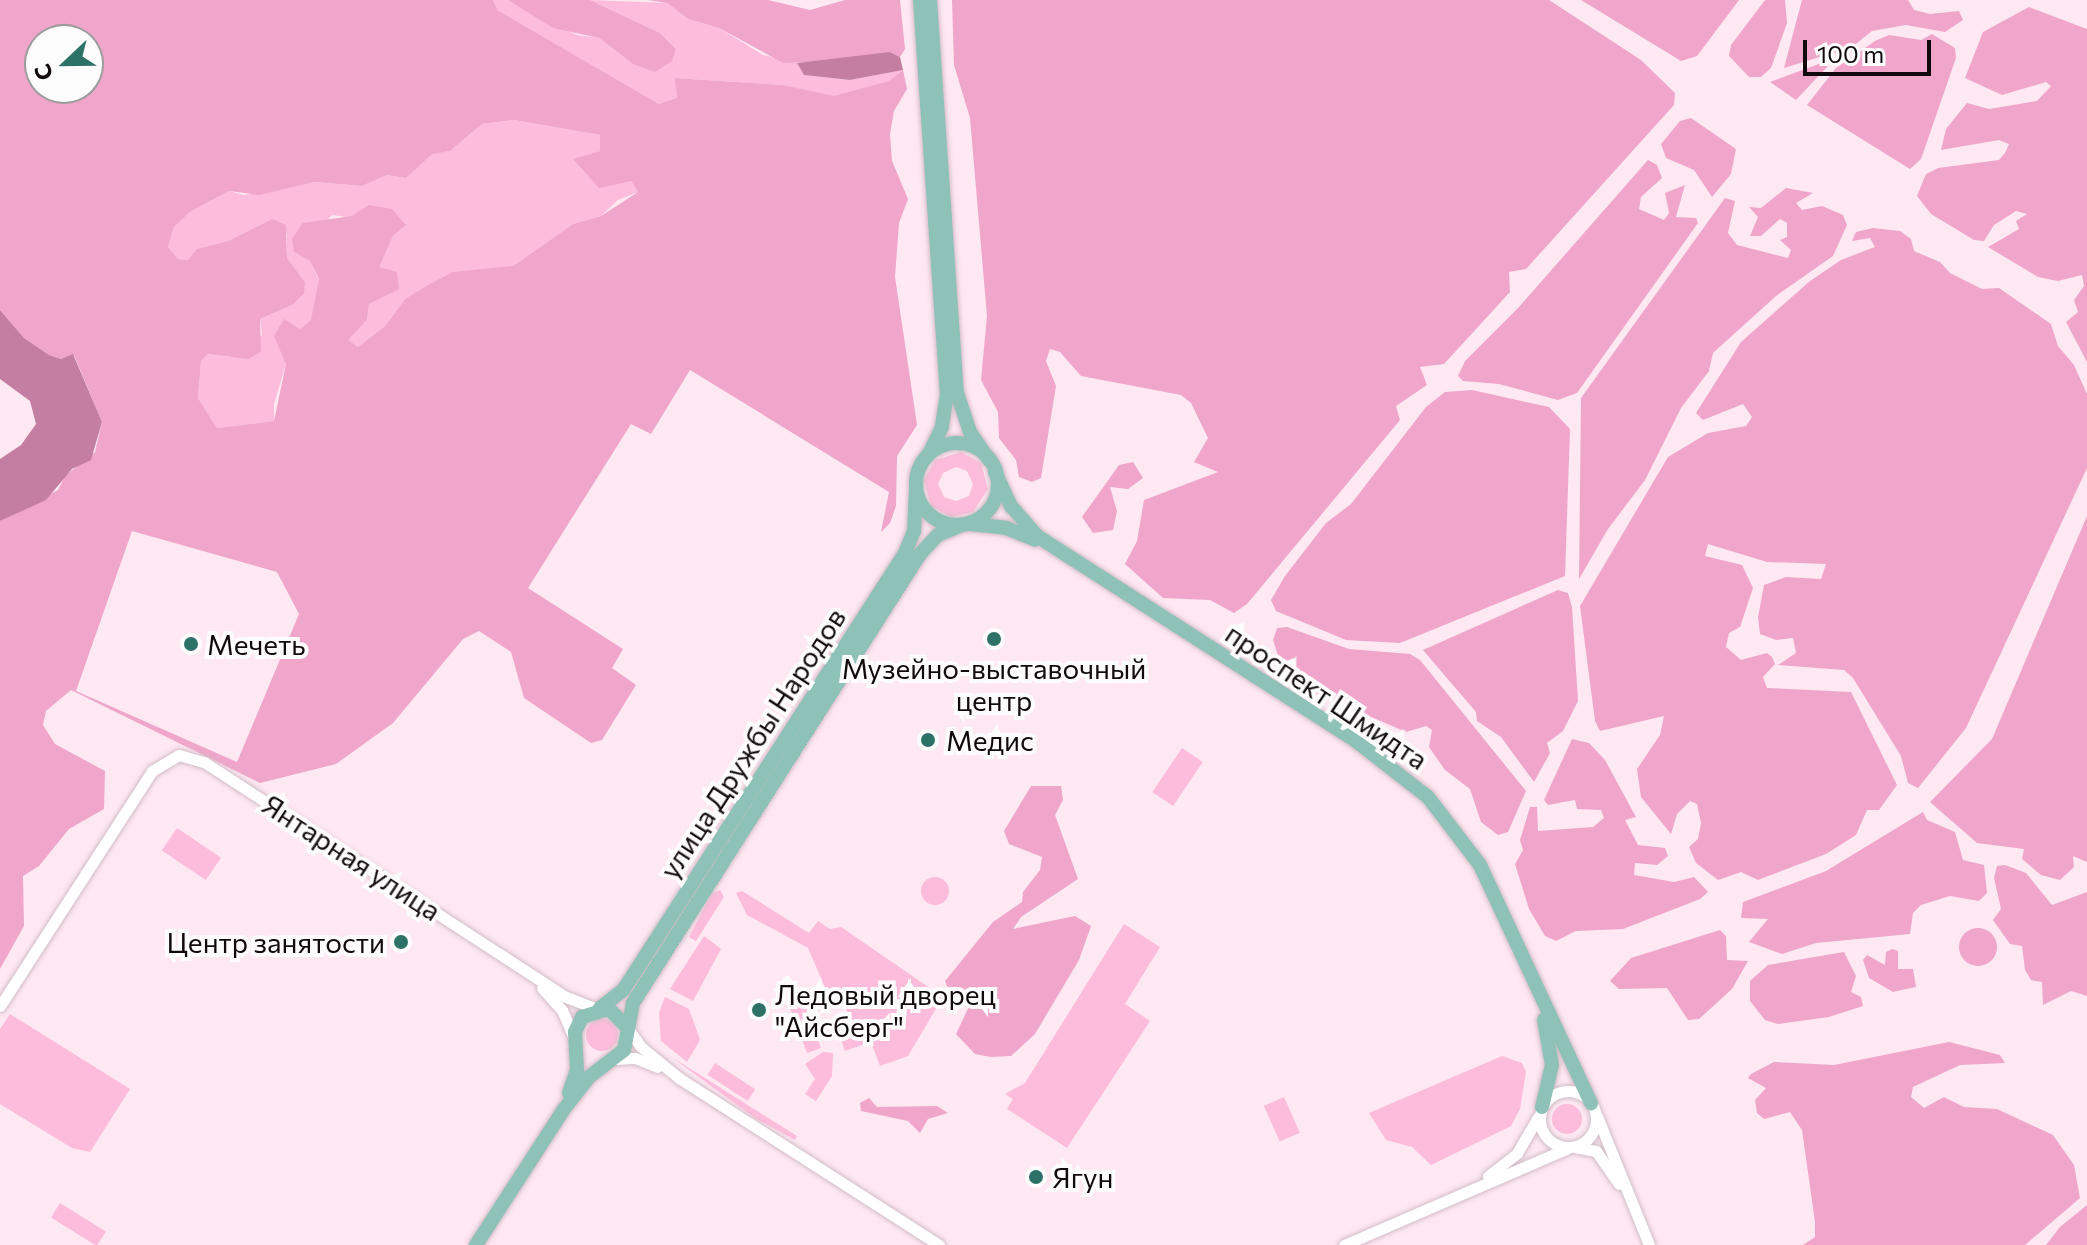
<!DOCTYPE html>
<meta charset="utf-8">
<style>
body{margin:0}
#map{position:relative;width:2087px;height:1245px;overflow:hidden;background:#fee8f2;font-family:Commissioner,sans-serif}
div>[style]{position:absolute}
.green>*{inset:0;background:#fdbcdb;transform-origin:0 0}
.round{border-radius:50%}
.forest>*{inset:0;background:#efa6ca}
.water>*{inset:0;background:#c47ea1}
.roads{filter:drop-shadow(0 0 2px #d2bdc7) drop-shadow(0 0 2px #d2bdc7)}
.minor>*{height:11px;margin:-5.5px;padding:0 5.5px;transform-origin:5.5px;border-radius:5.5px;background:#fff}
.minor>.ring{margin:-5.5px;padding:0;box-sizing:content-box;background:none;border:11px solid #fff;border-radius:50%}
.major>*{height:14px;margin:-7px;padding:0 7px;transform-origin:7px;border-radius:7px;background:#8ec1b8}
.major>.ring{margin:-7px;padding:0;box-sizing:content-box;background:none;border:14px solid #8ec1b8;border-radius:50%}
.dots>*{width:22px;height:22px;translate:-50% -50%;box-sizing:border-box;border:4px solid #fcfcfc;border-radius:50%}
span{translate:-50% -50%;white-space:nowrap;text-align:center;line-height:1.15;-webkit-text-stroke:8px #fcfcfc;paint-order:stroke}
.poi-label{font-size:28px;color:#100a0d}
.left{translate:0 -50%;text-align:left}
.right{translate:-100% -50%;text-align:right}
.street-label{font-size:28px;color:#100a0d}
.north{position:absolute;left:24px;top:24px;width:80px;height:80px;box-sizing:border-box;background:#fcfcfc;border:2px solid #9e9b9c;border-radius:50%;rotate:248deg;font-size:22px;font-weight:700;line-height:32px;text-align:center;color:#100a0d}
.north::after{content:'';display:block;margin:auto;width:28px;height:36px;background:#2d7266;clip-path:polygon(50% 0,100% 100%,50% 72%,0 100%)}
.scale{position:absolute;left:1803px;top:40px;width:128px;height:36px;box-sizing:border-box;border:4px solid #100a0d;border-top:0;padding-left:10px;font-size:24px;line-height:28px;white-space:nowrap;color:#100a0d;-webkit-text-stroke:6px #fcfcfc;paint-order:stroke}
</style>
<div id="map">
<div class="green">
<div style="clip-path:polygon(493px 0,508px 0,577px 35px,599px 38px,633px 64px,676px 49px,660px 33px,590px 0,667px 3px,688px 19px,719px 28px,763px 55px,797px 63px,804px 75px,850px 80px,903px 70px,889px 81px,834px 97px,783px 85px,676px 78px,677px 99px,659px 104px,496px 10px)"></div>
<div style="clip-path:polygon(514px 120px,600px 135px,600px 151px,574px 159px,631px 181px,638px 192px,618px 200px,601px 216px,573px 224px,513px 266px,405px 299px,385px 326px,358px 347px,347px 340px,367px 320px,369px 304px,381px 294px,378px 267px,393px 236px,406px 225px,332px 215px,294px 252px,310px 261px,319px 280px,312px 320px,300px 329px,286px 364px,274px 404px,274px 421px,217px 428px,198px 398px,201px 361px,208px 354px,230px 357px,262px 335px,260px 319px,292px 305px,305px 282px,287px 258px,287px 234px,272px 219px,228px 241px,196px 249px,188px 260px,178px 259px,168px 247px,174px 227px,190px 212px,229px 191px,244px 195px,314px 182px,362px 186px,387px 175px,406px 178px,432px 153px,450px 151px,482px 124px)"></div>
<div style="clip-path:polygon(evenodd,961px 452px,981px 463px,988px 489px,973px 512px,951px 517px,931px 506px,924px 480px,935px 460px,961px 452px,956px 467px,967px 471px,973px 484px,969px 496px,956px 501px,944px 497px,938px 484px,943px 473px,956px 467px)"></div>
<div style="left:1182px;top:748px;width:25px;height:53px;rotate:34deg"></div>
<div style="left:177px;top:828px;width:53px;height:27px;rotate:34deg"></div>
<div class="round" style="left:921px;top:877px;width:28px;height:28px"></div>
<div style="clip-path:polygon(720px 890px,724px 897px,696px 941px,689px 937px,712px 893px)"></div>
<div style="clip-path:polygon(742px 891px,809px 933px,818px 921px,830px 929px,841px 927px,943px 997px,908px 1056px,880px 1066px,871px 1042px,845px 1051px,840px 1036px,854px 1030px,839px 989px,827px 992px,808px 948px,747px 915px,736px 893px)"></div>
<div style="clip-path:polygon(1124px 924px,1160px 947px,1125px 1004px,1150px 1021px,1067px 1148px,1007px 1109px,1013px 1099px,1005px 1094px,1025px 1083px)"></div>
<div style="clip-path:polygon(704px 936px,721px 949px,693px 1001px,670px 989px)"></div>
<div style="clip-path:polygon(665px 997px,689px 1009px,700px 1040px,687px 1062px,661px 1041px,659px 1013px)"></div>
<div style="clip-path:polygon(819px 997px,805px 1004px,821px 1048px,807px 1053px,790px 1008px)"></div>
<div style="clip-path:polygon(10px 1014px,130px 1089px,90px 1152px,72px 1148px,0 1104px,0 1029px)"></div>
<div class="round" style="left:586px;top:1019px;width:32px;height:32px"></div>
<div style="clip-path:polygon(823px 1052px,833px 1053px,832px 1076px,816px 1101px,805px 1094px,815px 1079px,805px 1064px)"></div>
<div style="clip-path:polygon(670px 1056px,797px 1136px,795px 1140px,755px 1118px)"></div>
<div style="clip-path:polygon(1502px 1056px,1522px 1063px,1526px 1072px,1520px 1109px,1511px 1126px,1431px 1165px,1412px 1147px,1386px 1140px,1369px 1113px)"></div>
<div style="left:715px;top:1063px;width:48px;height:14px;rotate:33deg"></div>
<div style="left:1284px;top:1097px;width:39px;height:22px;rotate:66deg"></div>
<div class="round" style="left:1552px;top:1104px;width:30px;height:30px"></div>
<div style="left:60px;top:1203px;width:54px;height:17px;rotate:32deg"></div>
</div>
<div class="forest">
<div style="clip-path:polygon(evenodd,0 0,493px 0,497px 10px,659px 104px,677px 98px,675px 78px,783px 85px,834px 96px,889px 81px,903px 70px,907px 89px,894px 111px,890px 134px,892px 161px,908px 199px,899px 223px,895px 277px,917px 425px,897px 456px,896px 506px,890px 523px,881px 532px,889px 492px,690px 370px,651px 434px,631px 424px,528px 588px,623px 649px,612px 668px,636px 685px,602px 740px,591px 743px,524px 698px,511px 652px,479px 631px,463px 639px,393px 723px,336px 764px,260px 783px,71px 690px,46px 711px,43px 725px,55px 744px,105px 771px,104px 809px,69px 829px,39px 866px,23px 876px,24px 926px,0 969px,0 521px,58px 490px,65px 476px,95px 452px,102px 422px,74px 355px,61px 359px,49px 355px,24px 338px,0 310px,0 0,40px 40px,88px 40px,88px 88px,40px 88px,40px 40px,0 0,514px 120px,600px 135px,600px 151px,573px 159px,599px 188px,631px 181px,638px 192px,601px 216px,573px 224px,513px 266px,453px 272px,430px 284px,405px 299px,385px 326px,358px 347px,348px 340px,367px 320px,369px 304px,399px 289px,397px 272px,379px 267px,393px 236px,406px 225px,392px 209px,369px 205px,352px 216px,303px 223px,292px 239px,294px 252px,310px 261px,319px 279px,311px 320px,300px 329px,284px 319px,274px 336px,286px 364px,274px 421px,217px 428px,198px 398px,201px 361px,208px 354px,248px 359px,261px 352px,260px 319px,292px 305px,304px 293px,305px 282px,287px 258px,286px 225px,272px 219px,228px 241px,196px 249px,188px 260px,178px 259px,168px 247px,174px 227px,190px 212px,229px 191px,259px 195px,314px 182px,362px 186px,387px 175px,406px 178px,432px 154px,450px 151px,482px 124px,514px 120px,0 0,132px 531px,277px 572px,299px 614px,237px 762px,76px 691px,132px 531px)"></div>
<div style="clip-path:polygon(508px 0,590px 0,660px 33px,676px 49px,672px 61px,655px 72px,633px 64px,599px 38px,553px 28px)"></div>
<div style="clip-path:polygon(648px 0,768px 0,810px 10px,845px 0,900px 0,905px 49px,900px 57px,890px 52px,843px 61px,783px 63px,719px 28px,688px 19px,667px 3px)"></div>
<div style="clip-path:polygon(952px 0,1549px 0,1641px 60px,1675px 93px,1674px 105px,1526px 269px,1509px 272px,1510px 292px,1444px 364px,1420px 367px,1427px 385px,1396px 406px,1400px 420px,1247px 604px,1234px 613px,1210px 600px,1163px 598px,1125px 564px,1137px 541px,1144px 500px,1218px 472px,1194px 462px,1208px 438px,1191px 403px,1181px 395px,1081px 376px,1060px 352px,1050px 349px,1046px 361px,1056px 386px,1041px 478px,1032px 482px,1019px 477px,1016px 460px,999px 438px,998px 412px,981px 380px,987px 316px,970px 118px,954px 65px)"></div>
<div style="clip-path:polygon(1581px 0,1739px 0,1697px 56px,1681px 61px)"></div>
<div style="clip-path:polygon(1765px 0,1785px 0,1787px 23px,1771px 68px,1761px 77px,1749px 77px,1729px 56px,1731px 45px)"></div>
<div style="clip-path:polygon(1802px 0,1908px 0,1914px 10px,1930px 14px,1959px 11px,1963px 20px,1945px 32px,1906px 25px,1872px 31px,1852px 47px,1784px 68px)"></div>
<div style="clip-path:polygon(2029px 7px,2087px 29px,2087px 362px,2066px 322px,2078px 312px,2074px 300px,2084px 286px,2082px 275px,2058px 281px,2038px 277px,1988px 247px,2019px 229px,2016px 221px,2027px 214px,2016px 211px,1994px 225px,1984px 241px,1974px 240px,1931px 214px,1917px 196px,1926px 174px,1938px 168px,1999px 160px,2005px 153px,2009px 144px,1999px 140px,1941px 150px,1946px 129px,1967px 103px,1989px 109px,2037px 101px,2051px 86px,2046px 82px,2002px 95px,1965px 78px,1983px 32px)"></div>
<div style="clip-path:polygon(1932px 34px,1955px 48px,1956px 58px,1921px 159px,1910px 169px,1807px 105px,1836px 68px,1875px 41px,1889px 35px,1921px 40px)"></div>
<div style="clip-path:polygon(1824px 62px,1828px 66px,1796px 100px,1770px 82px)"></div>
<div style="clip-path:polygon(1691px 118px,1736px 149px,1731px 174px,1712px 197px,1694px 170px,1666px 158px,1661px 144px,1680px 121px)"></div>
<div style="clip-path:polygon(1648px 160px,1657px 165px,1662px 178px,1641px 197px,1639px 209px,1664px 220px,1669px 213px,1665px 193px,1685px 185px,1676px 217px,1696px 218px,1698px 223px,1577px 393px,1558px 400px,1499px 384px,1463px 381px,1458px 376px,1465px 361px,1519px 307px)"></div>
<div style="clip-path:polygon(1786px 188px,1813px 193px,1796px 203px,1802px 210px,1822px 206px,1843px 215px,1847px 225px,1833px 256px,1776px 296px,1713px 353px,1709px 371px,1681px 408px,1645px 480px,1608px 529px,1579px 579px,1581px 398px,1725px 198px,1735px 201px,1728px 233px,1737px 245px,1788px 258px,1791px 250px,1780px 240px,1787px 237px,1787px 223px,1780px 219px,1761px 236px,1750px 236px,1758px 217px,1749px 207px,1761px 208px)"></div>
<div style="clip-path:polygon(1873px 228px,1900px 231px,1911px 239px,1914px 251px,1940px 262px,1950px 273px,1982px 289px,1999px 288px,2051px 324px,2058px 346px,2074px 365px,2087px 394px,2087px 468px,1966px 728px,1918px 788px,1908px 783px,1901px 756px,1853px 678px,1844px 670px,1778px 665px,1796px 653px,1793px 638px,1776px 640px,1760px 634px,1758px 617px,1764px 585px,1786px 577px,1821px 579px,1826px 564px,1767px 562px,1708px 544px,1705px 556px,1742px 565px,1753px 588px,1740px 627px,1729px 633px,1726px 647px,1741px 660px,1767px 653px,1772px 657px,1775px 664px,1763px 677px,1767px 688px,1851px 692px,1897px 785px,1879px 810px,1867px 810px,1856px 835px,1826px 854px,1758px 880px,1741px 872px,1718px 880px,1696px 863px,1689px 847px,1698px 839px,1701px 823px,1697px 804px,1690px 801px,1677px 814px,1671px 834px,1641px 797px,1637px 769px,1660px 735px,1664px 716px,1600px 731px,1595px 721px,1580px 606px,1668px 457px,1708px 433px,1746px 426px,1752px 417px,1743px 404px,1703px 420px,1696px 413px,1741px 342px,1810px 281px,1841px 260px,1875px 247px,1870px 238px,1852px 241px,1856px 232px)"></div>
<div style="clip-path:polygon(1472px 390px,1549px 407px,1570px 429px,1565px 576px,1400px 643px,1346px 640px,1276px 611px,1271px 600px,1285px 576px,1326px 523px,1351px 504px,1426px 407px,1445px 392px)"></div>
<div style="clip-path:polygon(1133px 462px,1143px 478px,1128px 489px,1110px 487px,1117px 511px,1113px 530px,1093px 533px,1082px 517px,1119px 465px)"></div>
<div style="clip-path:polygon(2087px 516px,2087px 862px,2073px 856px,2074px 867px,2060px 880px,2041px 875px,2022px 859px,2024px 849px,1977px 843px,1930px 802px,1992px 739px)"></div>
<div style="clip-path:polygon(1558px 590px,1568px 593px,1572px 607px,1578px 701px,1563px 731px,1547px 743px,1550px 753px,1534px 782px,1501px 737px,1477px 721px,1476px 712px,1423px 650px)"></div>
<div style="clip-path:polygon(1287px 627px,1349px 649px,1410px 654px,1420px 660px,1526px 791px,1508px 832px,1498px 835px,1481px 822px,1470px 789px,1445px 770px,1429px 747px,1432px 730px,1426px 726px,1406px 732px,1316px 693px,1282px 668px,1273px 640px,1277px 628px)"></div>
<div style="clip-path:polygon(1572px 739px,1589px 743px,1605px 760px,1636px 817px,1625px 820px,1638px 845px,1665px 848px,1668px 856px,1657px 865px,1635px 863px,1634px 875px,1674px 882px,1694px 877px,1708px 892px,1700px 899px,1623px 929px,1576px 931px,1556px 941px,1545px 936px,1529px 909px,1515px 864px,1523px 850px,1520px 840px,1530px 807px,1537px 807px,1538px 831px,1593px 827px,1604px 818px,1601px 810px,1577px 809px,1575px 800px,1548px 805px,1544px 800px)"></div>
<div style="clip-path:polygon(1031px 786px,1061px 786px,1063px 800px,1055px 815px,1078px 879px,1021px 917px,1013px 929px,1075px 916px,1091px 926px,1079px 960px,1035px 1034px,1011px 1056px,991px 1057px,975px 1054px,956px 1034px,972px 1000px,950px 993px,945px 981px,993px 922px,1022px 902px,1023px 892px,1040px 870px,1042px 857px,1009px 844px,1004px 831px)"></div>
<div style="clip-path:polygon(1923px 812px,1927px 820px,1955px 832px,1963px 860px,1984px 865px,1987px 893px,1979px 901px,1950px 896px,1921px 905px,1913px 913px,1910px 934px,1816px 943px,1782px 954px,1749px 942px,1768px 919px,1741px 918px,1743px 902px,1826px 871px)"></div>
<div style="clip-path:polygon(2005px 865px,2026px 873px,2052px 905px,2087px 892px,2087px 996px,2071px 991px,2043px 1005px,2042px 982px,2031px 980px,2025px 970px,2022px 946px,2010px 944px,1993px 920px,2001px 909px,1994px 878px,1997px 866px)"></div>
<div class="round" style="left:1959px;top:928px;width:38px;height:38px"></div>
<div style="clip-path:polygon(1720px 930px,1726px 936px,1727px 960px,1748px 961px,1732px 989px,1699px 1019px,1688px 1020px,1667px 988px,1619px 989px,1610px 981px,1631px 958px)"></div>
<div style="clip-path:polygon(1892px 949px,1898px 951px,1898px 969px,1913px 969px,1916px 987px,1893px 992px,1869px 978px,1863px 960px,1867px 955px,1885px 965px,1886px 952px)"></div>
<div style="clip-path:polygon(1844px 952px,1856px 976px,1851px 992px,1861px 997px,1863px 1006px,1829px 1017px,1778px 1024px,1765px 1020px,1750px 1001px,1750px 981px,1768px 965px)"></div>
<div style="clip-path:polygon(1949px 1042px,2000px 1055px,2005px 1063px,1960px 1065px,1913px 1087px,1911px 1097px,1924px 1108px,1944px 1097px,1964px 1107px,1997px 1109px,2053px 1135px,2074px 1165px,2080px 1198px,2025px 1245px,1803px 1245px,1815px 1237px,1815px 1222px,1802px 1130px,1790px 1112px,1764px 1119px,1757px 1113px,1755px 1100px,1766px 1088px,1748px 1078px,1751px 1074px,1774px 1062px,1834px 1065px)"></div>
<div style="clip-path:polygon(869px 1098px,877px 1107px,937px 1106px,948px 1113px,928px 1119px,920px 1133px,908px 1121px,861px 1111px,860px 1103px)"></div>
<div style="clip-path:polygon(2087px 1205px,2087px 1245px,2046px 1245px,2060px 1227px)"></div>
</div>
<div class="water">
<div style="clip-path:polygon(890px 52px,900px 57px,903px 70px,850px 80px,804px 75px,797px 63px)"></div>
<div style="clip-path:polygon(0 310px,24px 338px,49px 355px,61px 359px,73px 354px,102px 422px,91px 460px,72px 469px,46px 500px,0 521px,0 459px,21px 445px,36px 424px,30px 401px,0 379px)"></div>
</div>
<div class="roads">
<div class="minor">
<div style="left:542px;top:988px;width:30px;rotate:48deg"></div>
<div style="left:562px;top:1010px;width:33px;rotate:67deg"></div>
<div style="left:0;top:1006px;width:280px;rotate:-57.1deg"></div>
<div style="left:152px;top:771px;width:31px;rotate:-31deg"></div>
<div style="left:179px;top:755px;width:26px;rotate:16deg"></div>
<div style="left:204px;top:762px;width:432px;rotate:33deg"></div>
<div style="left:566px;top:997px;width:33px;rotate:21deg"></div>
<div style="left:627px;top:1027px;width:24px;rotate:55deg"></div>
<div style="left:641px;top:1047px;width:49px;rotate:39.2deg"></div>
<div style="left:679px;top:1078px;width:309px;rotate:32.7deg"></div>
<div style="left:614px;top:1059px;width:21px;rotate:-3deg"></div>
<div style="left:635px;top:1058px;width:24px;rotate:22deg"></div>
<div class="ring" style="left:1540px;top:1091px;width:45px;height:45px"></div>
<div style="left:1597px;top:1116px;width:139px;rotate:68deg"></div>
<div style="left:1575px;top:1147px;width:21px;rotate:11deg"></div>
<div style="left:1596px;top:1151px;width:40px;rotate:55.1deg"></div>
<div style="left:1488px;top:1176px;width:37px;rotate:-38deg"></div>
<div style="left:1517px;top:1153px;width:42px;rotate:-59.7deg"></div>
<div style="left:1344px;top:1245px;width:244px;rotate:-23.4deg"></div>
</div>
<div class="major">
<div style="left:920px;top:0;width:395px;rotate:86.1deg"></div>
<div style="left:947px;top:394px;width:33px;rotate:99deg"></div>
<div style="left:942px;top:427px;width:30px;rotate:116deg"></div>
<div style="left:930px;top:0;width:394px;rotate:86.1deg"></div>
<div style="left:957px;top:393px;width:41px;rotate:71.6deg"></div>
<div style="left:970px;top:432px;width:34px;rotate:56deg"></div>
<div class="ring" style="left:916px;top:443px;width:68px;height:68px"></div>
<div style="left:995px;top:472px;width:38px;rotate:65deg"></div>
<div style="left:1011px;top:506px;width:40px;rotate:49deg"></div>
<div style="left:1037px;top:536px;width:379px;rotate:32.7deg"></div>
<div style="left:1356px;top:741px;width:91px;rotate:37.9deg"></div>
<div style="left:1428px;top:797px;width:86px;rotate:52.6deg"></div>
<div style="left:1480px;top:865px;width:263px;rotate:65deg"></div>
<div style="left:970px;top:524px;width:36px;rotate:6deg"></div>
<div style="left:1006px;top:528px;width:31px;rotate:22deg"></div>
<div style="left:600px;top:1008px;width:31px;rotate:-38deg"></div>
<div style="left:624px;top:989px;width:519px;rotate:-57.2deg"></div>
<div style="left:905px;top:553px;width:24px;rotate:-68deg"></div>
<div style="left:914px;top:531px;width:41px;rotate:-87.2deg"></div>
<div style="left:569px;top:1093px;width:24px;rotate:-71deg"></div>
<div style="left:577px;top:1070px;width:38px;rotate:-93deg"></div>
<div style="left:575px;top:1032px;width:17px;rotate:-65deg"></div>
<div style="left:582px;top:1017px;width:28px;rotate:-17deg"></div>
<div style="left:609px;top:1009px;width:25px;rotate:45deg"></div>
<div style="left:1542px;top:1107px;width:43px;rotate:-76.6deg"></div>
<div style="left:1552px;top:1065px;width:46px;rotate:-100.1deg"></div>
<div style="left:476px;top:1245px;width:162px;rotate:-57.1deg"></div>
<div style="left:564px;top:1109px;width:41px;rotate:-52deg"></div>
<div style="left:589px;top:1077px;width:44px;rotate:-37.6deg"></div>
<div style="left:624px;top:1050px;width:48px;rotate:-79.2deg"></div>
<div style="left:633px;top:1003px;width:533px;rotate:-57.41deg"></div>
<div style="left:920px;top:554px;width:26px;rotate:-47deg"></div>
<div style="left:938px;top:535px;width:26px;rotate:-23deg"></div>
</div>
</div>
<div class="dots">
<div style="left:994px;top:639px;background:#2d7266"></div>
<div style="left:191px;top:644px;background:#2d7266"></div>
<div style="left:928px;top:740px;background:#2d7266"></div>
<div style="left:401px;top:942px;background:#2d7266"></div>
<div style="left:759px;top:1010px;background:#2d7266"></div>
<div style="left:1036px;top:1177px;background:#2d7266"></div>
</div>
<div class="poi-label">
<span class="left" style="left:207px;top:644px">Мечеть</span>
<span style="left:994px;top:684px">Музейно-выставочный<br>центр</span>
<span class="left" style="left:946px;top:740px">Медис</span>
<span class="right" style="left:385px;top:942px">Центр занятости</span>
<span class="left" style="left:775px;top:1010px">Ледовый дворец<br>"Айсберг"</span>
<span class="left" style="left:1052px;top:1177px">Ягун</span>
</div>
<div class="street-label">
<span style="left:1327px;top:696px;rotate:34deg">проспект Шмидта</span>
<span style="left:752px;top:743px;rotate:-57deg">улица Дружбы Народов</span>
<span style="left:352px;top:857px;rotate:33deg">Янтарная улица</span>
</div>
<div class="north">С</div>
<div class="scale">100 m</div>
</div>
